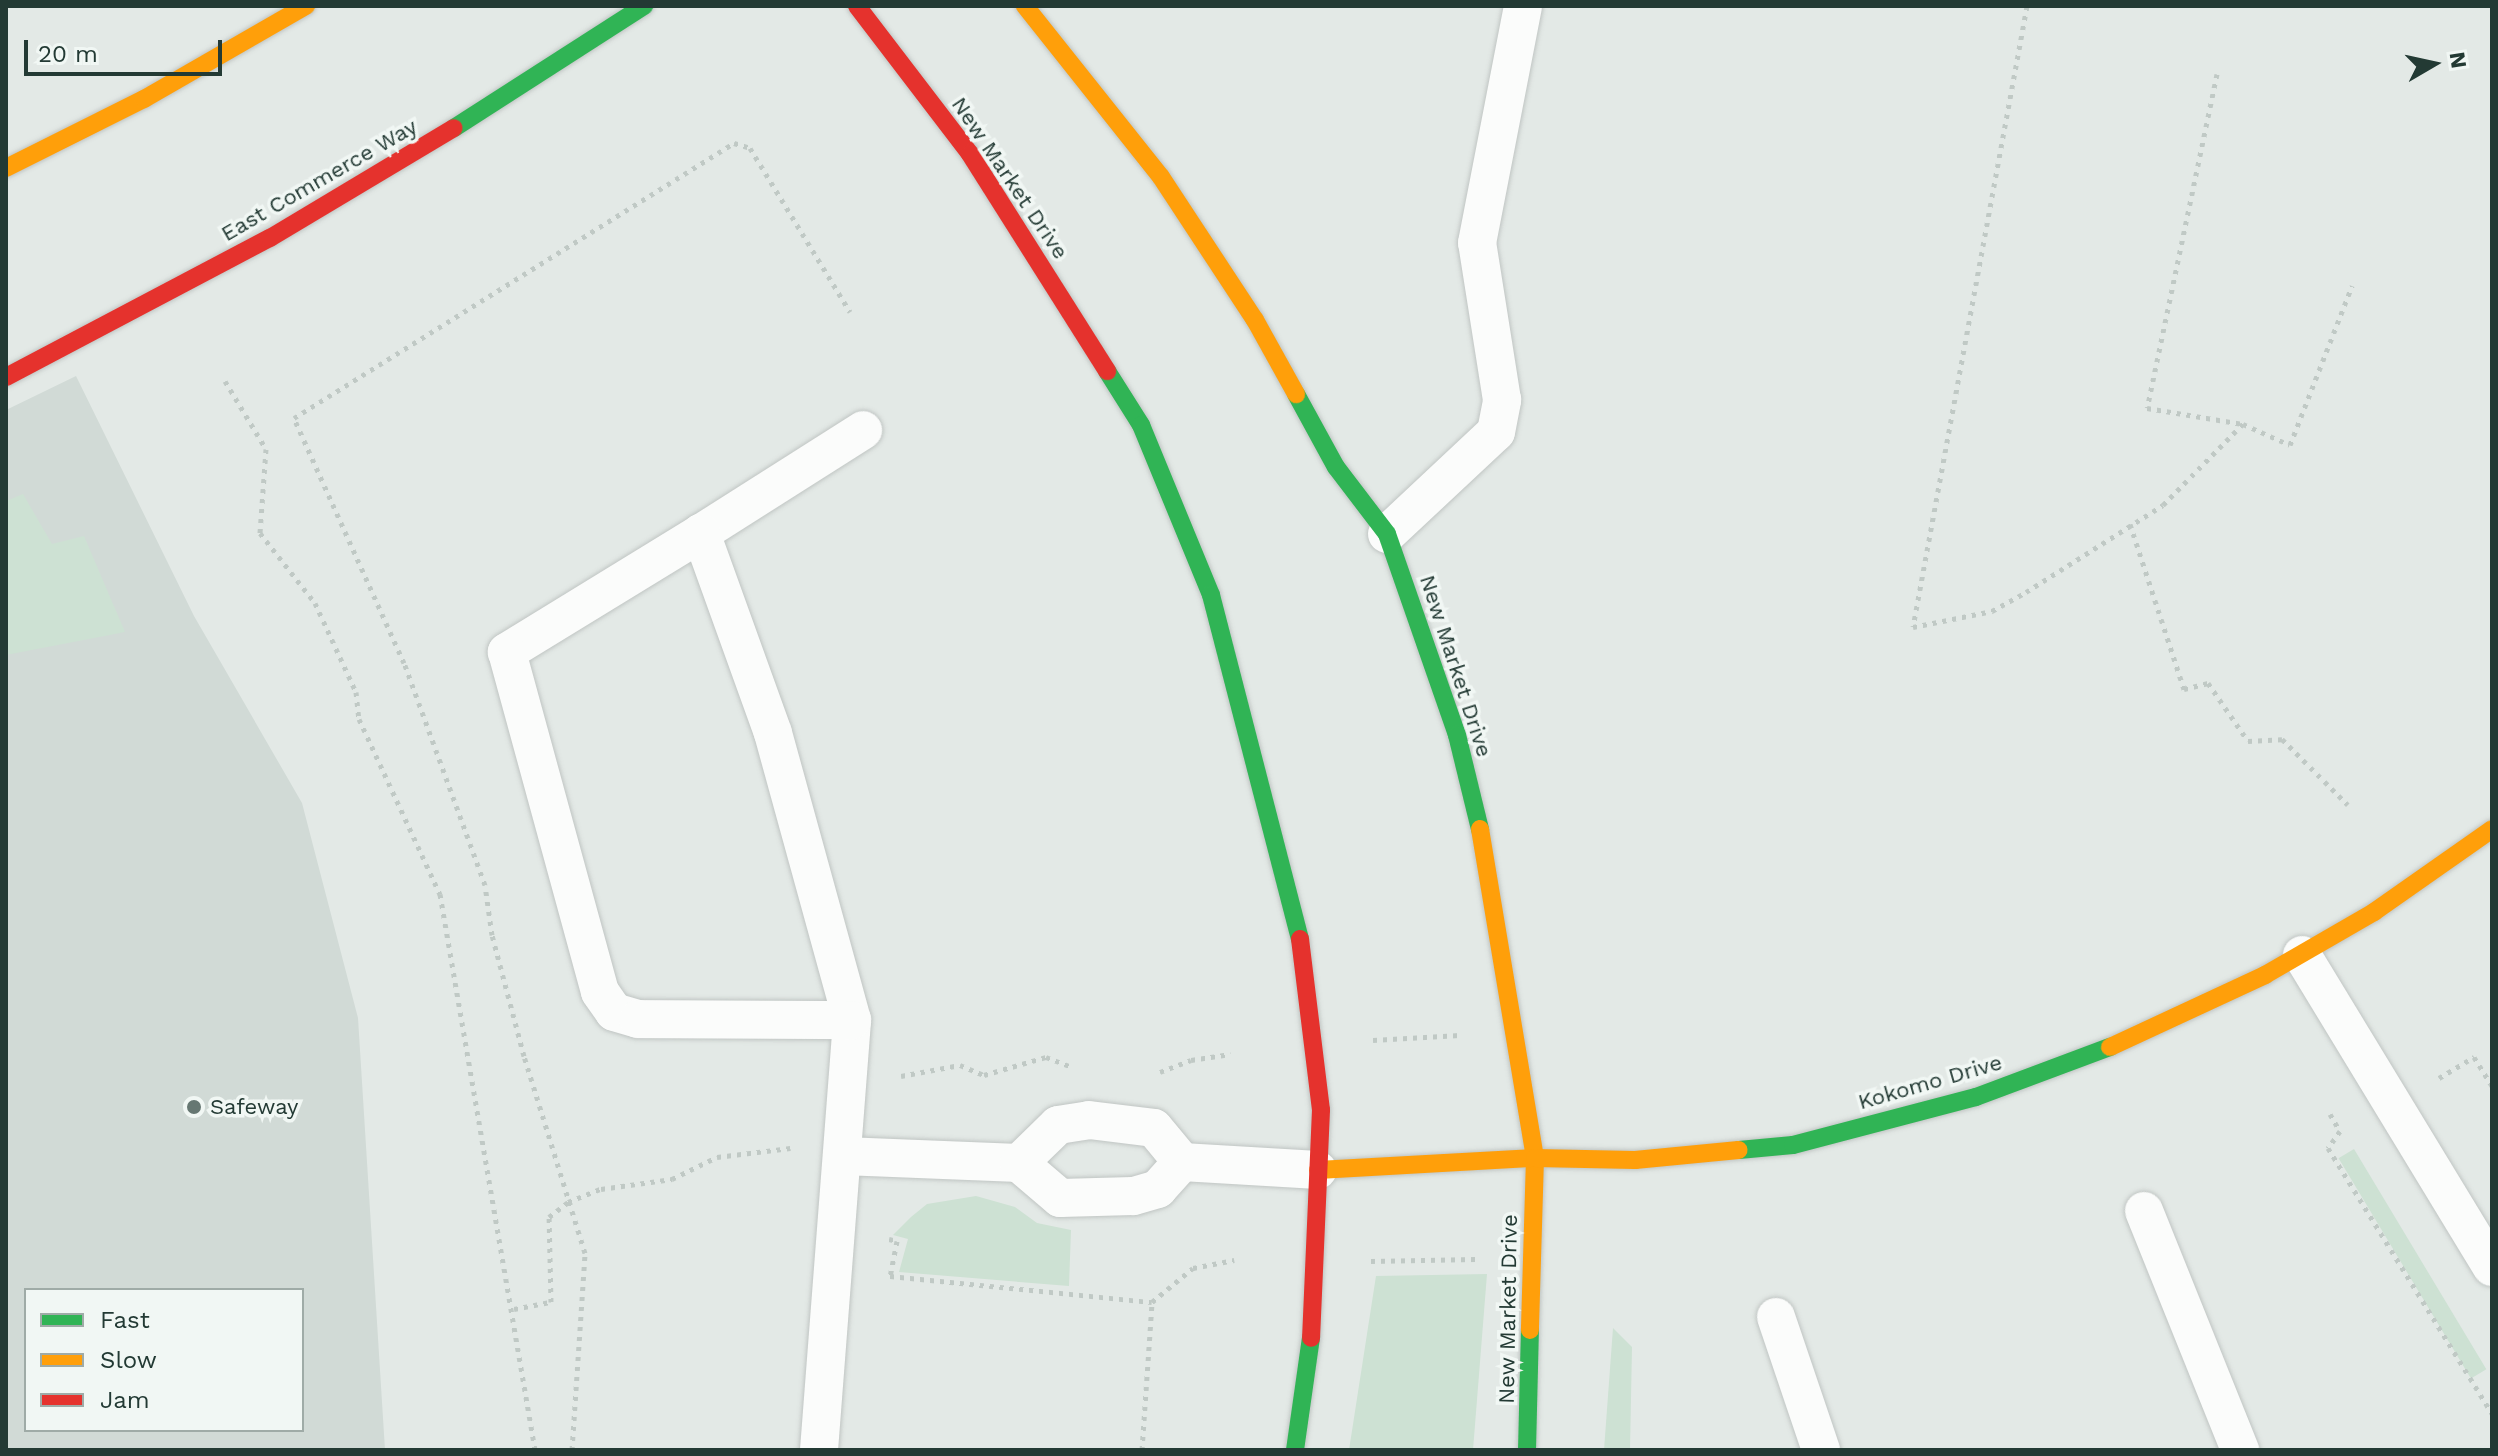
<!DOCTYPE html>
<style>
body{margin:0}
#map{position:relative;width:2498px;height:1456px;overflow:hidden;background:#e3e9e6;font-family:"Work Sans",sans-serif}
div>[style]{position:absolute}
.built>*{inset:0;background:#d1dad6}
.green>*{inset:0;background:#cde1d3;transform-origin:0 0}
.path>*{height:5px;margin-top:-2.5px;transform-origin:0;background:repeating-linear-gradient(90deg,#c0c9c5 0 4px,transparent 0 10px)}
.roads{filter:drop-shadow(0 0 2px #c0c5c3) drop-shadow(0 0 2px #c0c5c3)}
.lane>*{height:38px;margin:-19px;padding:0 19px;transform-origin:19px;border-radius:19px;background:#fbfcfb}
.fast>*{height:18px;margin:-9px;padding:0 9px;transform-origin:9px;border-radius:9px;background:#30b455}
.slow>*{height:18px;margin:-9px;padding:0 9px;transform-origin:9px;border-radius:9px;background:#ff9f0a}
.jam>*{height:18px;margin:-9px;padding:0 9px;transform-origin:9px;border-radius:9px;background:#e5322d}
.dots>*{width:22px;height:22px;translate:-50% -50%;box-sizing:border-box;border:4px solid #f1f7f4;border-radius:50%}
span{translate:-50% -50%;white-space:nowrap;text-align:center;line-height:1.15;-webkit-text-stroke:7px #f1f7f4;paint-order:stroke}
.street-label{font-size:22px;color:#233a34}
.poi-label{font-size:22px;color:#233a34}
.left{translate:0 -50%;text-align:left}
.frame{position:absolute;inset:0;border:8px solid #233a34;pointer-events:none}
.legend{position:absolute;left:24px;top:1288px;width:280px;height:144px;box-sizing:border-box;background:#f1f7f4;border:2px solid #9faba7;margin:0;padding:10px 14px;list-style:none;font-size:24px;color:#233a34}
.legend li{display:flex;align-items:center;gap:16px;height:40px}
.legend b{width:40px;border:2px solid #9faba7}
.north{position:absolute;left:2394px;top:24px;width:80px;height:80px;-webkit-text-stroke:6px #f1f7f4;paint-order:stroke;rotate:81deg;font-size:22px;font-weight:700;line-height:32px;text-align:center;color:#233a34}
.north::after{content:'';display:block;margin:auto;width:28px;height:36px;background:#233a34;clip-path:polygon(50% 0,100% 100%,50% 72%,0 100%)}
.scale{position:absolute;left:24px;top:40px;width:198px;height:36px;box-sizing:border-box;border:4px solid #233a34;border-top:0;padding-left:10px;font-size:24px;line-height:28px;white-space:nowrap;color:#233a34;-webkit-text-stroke:6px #f1f7f4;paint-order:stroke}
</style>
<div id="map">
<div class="built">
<div style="clip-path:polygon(evenodd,76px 376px,194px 616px,302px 803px,358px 1018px,385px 1450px,6px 1450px,6px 410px,76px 376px,26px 1290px,302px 1290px,302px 1430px,26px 1430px,26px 1290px)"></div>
</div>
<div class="green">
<div style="clip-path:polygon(23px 494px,52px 544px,84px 536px,125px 632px,6px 655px,6px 501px)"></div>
<div style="left:2354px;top:1149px;width:257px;height:18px;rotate:59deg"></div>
<div style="clip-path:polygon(976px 1196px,1015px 1207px,1037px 1223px,1071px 1230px,1069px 1286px,899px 1272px,908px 1239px,893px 1235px,911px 1217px,927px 1204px)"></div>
<div style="clip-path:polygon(1487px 1274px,1473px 1450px,1349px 1450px,1376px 1276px)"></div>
<div style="clip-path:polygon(1613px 1328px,1632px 1347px,1630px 1450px,1604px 1450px)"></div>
</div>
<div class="path">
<div style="left:2027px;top:6px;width:631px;rotate:100.4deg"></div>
<div style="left:1913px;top:627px;width:81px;rotate:-11.4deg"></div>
<div style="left:1992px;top:611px;width:39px;rotate:-29deg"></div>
<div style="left:2026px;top:592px;width:162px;rotate:-32.4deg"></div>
<div style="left:2163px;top:505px;width:114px;rotate:-45.4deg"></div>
<div style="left:2217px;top:74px;width:341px;rotate:101.8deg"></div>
<div style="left:2147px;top:408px;width:97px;rotate:9.5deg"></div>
<div style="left:2243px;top:424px;width:51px;rotate:24.1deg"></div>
<div style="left:2290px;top:445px;width:171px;rotate:-68.7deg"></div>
<div style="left:225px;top:381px;width:79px;rotate:58.9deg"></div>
<div style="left:266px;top:449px;width:84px;rotate:94.1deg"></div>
<div style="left:260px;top:533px;width:89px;rotate:51.8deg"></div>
<div style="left:315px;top:603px;width:98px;rotate:65.3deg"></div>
<div style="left:356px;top:692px;width:27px;rotate:84deg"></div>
<div style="left:359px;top:719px;width:193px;rotate:65.2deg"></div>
<div style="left:440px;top:894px;width:564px;rotate:80.3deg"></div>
<div style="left:2130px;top:524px;width:174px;rotate:71.9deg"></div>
<div style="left:2184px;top:689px;width:25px;rotate:-14deg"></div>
<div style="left:2208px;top:683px;width:70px;rotate:55.4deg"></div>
<div style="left:2248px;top:741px;width:34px;rotate:-3deg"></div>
<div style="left:2282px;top:739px;width:93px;rotate:45deg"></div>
<div style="left:1373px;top:1040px;width:87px;rotate:-3.3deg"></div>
<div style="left:1160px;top:1072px;width:33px;rotate:-21deg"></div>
<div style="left:1191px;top:1060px;width:40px;rotate:-8.5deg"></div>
<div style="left:901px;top:1076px;width:60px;rotate:-10.6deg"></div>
<div style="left:960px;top:1065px;width:26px;rotate:23deg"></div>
<div style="left:984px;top:1075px;width:65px;rotate:-16.2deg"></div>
<div style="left:1046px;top:1057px;width:25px;rotate:21deg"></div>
<div style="left:2439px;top:1078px;width:41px;rotate:-31deg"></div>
<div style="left:2474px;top:1057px;width:34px;rotate:58deg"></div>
<div style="left:2330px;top:1114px;width:20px;rotate:60deg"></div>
<div style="left:2340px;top:1131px;width:21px;rotate:125deg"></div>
<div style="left:2328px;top:1148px;width:312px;rotate:58.3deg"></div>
<div style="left:889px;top:1239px;width:8px;rotate:14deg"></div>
<div style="left:897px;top:1241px;width:36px;rotate:101deg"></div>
<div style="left:890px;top:1276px;width:263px;rotate:5.7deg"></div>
<div style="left:1152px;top:1302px;width:53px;rotate:-39.7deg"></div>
<div style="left:1193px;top:1268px;width:42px;rotate:-11deg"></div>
<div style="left:1371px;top:1261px;width:105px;rotate:-1.1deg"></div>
<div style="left:514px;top:1309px;width:38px;rotate:-11deg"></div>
<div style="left:551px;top:1302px;width:85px;rotate:-91.3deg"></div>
<div style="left:549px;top:1217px;width:24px;rotate:-38deg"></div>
<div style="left:568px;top:1202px;width:35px;rotate:-22deg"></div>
<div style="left:601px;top:1189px;width:72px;rotate:-8deg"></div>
<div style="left:672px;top:1179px;width:50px;rotate:-26.1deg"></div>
<div style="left:717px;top:1157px;width:74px;rotate:-7deg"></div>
<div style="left:572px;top:1450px;width:197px;rotate:-86.2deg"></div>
<div style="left:585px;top:1253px;width:206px;rotate:-107.2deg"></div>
<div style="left:524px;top:1056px;width:125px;rotate:-104.8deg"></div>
<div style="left:492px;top:935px;width:50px;rotate:-98deg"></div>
<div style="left:485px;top:885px;width:236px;rotate:-110deg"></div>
<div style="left:404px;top:663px;width:269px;rotate:-114.2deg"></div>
<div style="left:294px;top:418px;width:519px;rotate:-32.01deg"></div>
<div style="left:734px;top:143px;width:17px;rotate:17deg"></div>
<div style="left:750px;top:148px;width:192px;rotate:58.6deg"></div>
<div style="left:1142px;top:1450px;width:148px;rotate:-86.1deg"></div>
</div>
<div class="roads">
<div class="lane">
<div style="left:701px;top:533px;width:192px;rotate:-32.4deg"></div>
<div style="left:1387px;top:534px;width:149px;rotate:-43.1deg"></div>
<div style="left:1496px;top:432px;width:33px;rotate:-79deg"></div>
<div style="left:1502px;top:400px;width:159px;rotate:-99deg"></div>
<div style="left:1477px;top:243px;width:241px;rotate:-79deg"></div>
<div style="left:2302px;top:955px;width:365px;rotate:58.7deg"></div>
<div style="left:843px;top:1156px;width:176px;rotate:2.3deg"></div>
<div style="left:1182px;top:1162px;width:36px;rotate:132deg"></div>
<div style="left:1158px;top:1189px;width:26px;rotate:164deg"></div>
<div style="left:1133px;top:1196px;width:73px;rotate:178.4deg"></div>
<div style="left:1060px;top:1198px;width:54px;rotate:-139.5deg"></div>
<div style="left:1019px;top:1163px;width:54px;rotate:-44.3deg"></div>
<div style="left:1058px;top:1125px;width:31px;rotate:-9deg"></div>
<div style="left:1089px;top:1120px;width:65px;rotate:7deg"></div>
<div style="left:1154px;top:1128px;width:44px;rotate:50.5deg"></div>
<div style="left:1182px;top:1162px;width:136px;rotate:3.4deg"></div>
<div style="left:2144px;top:1211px;width:258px;rotate:68.1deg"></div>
<div style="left:1776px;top:1317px;width:140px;rotate:71.3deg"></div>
<div style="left:819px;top:1450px;width:431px;rotate:-85.6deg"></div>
<div style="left:852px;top:1020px;width:298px;rotate:-105.4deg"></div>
<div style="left:773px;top:733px;width:213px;rotate:-109.8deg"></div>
<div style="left:701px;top:533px;width:228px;rotate:148.5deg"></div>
<div style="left:507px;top:652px;width:352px;rotate:74.7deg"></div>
<div style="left:600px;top:992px;width:24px;rotate:55deg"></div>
<div style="left:614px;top:1012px;width:25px;rotate:16deg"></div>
<div style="left:638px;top:1019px;width:214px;rotate:0.3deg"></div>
</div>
<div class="fast">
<div style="left:454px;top:128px;width:226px;rotate:-32.7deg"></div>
<div style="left:1107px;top:371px;width:64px;rotate:57.8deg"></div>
<div style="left:1141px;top:425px;width:184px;rotate:67.6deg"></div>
<div style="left:1211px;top:595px;width:355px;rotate:75.5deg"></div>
<div style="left:1296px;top:394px;width:83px;rotate:61.3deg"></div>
<div style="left:1336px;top:467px;width:84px;rotate:52.7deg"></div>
<div style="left:1387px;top:534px;width:213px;rotate:70.8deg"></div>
<div style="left:1457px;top:735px;width:97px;rotate:76.3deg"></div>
<div style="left:1739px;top:1150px;width:54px;rotate:-5.3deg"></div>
<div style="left:1793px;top:1145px;width:189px;rotate:-14.7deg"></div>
<div style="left:1976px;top:1097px;width:143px;rotate:-20.5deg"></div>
<div style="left:1295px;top:1450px;width:113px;rotate:-81.9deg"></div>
<div style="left:1527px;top:1450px;width:120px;rotate:-88.6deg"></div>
</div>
<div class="slow">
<div style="left:1025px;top:6px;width:218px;rotate:51.5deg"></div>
<div style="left:1161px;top:177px;width:171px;rotate:56.7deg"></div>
<div style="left:1255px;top:320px;width:85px;rotate:61deg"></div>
<div style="left:6px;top:168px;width:154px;rotate:-26.6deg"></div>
<div style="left:144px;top:99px;width:187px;rotate:-29.9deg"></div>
<div style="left:1480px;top:829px;width:334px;rotate:80.5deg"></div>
<div style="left:1535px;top:1158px;width:172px;rotate:91.7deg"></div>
<div style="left:2110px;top:1047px;width:171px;rotate:-24.9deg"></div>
<div style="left:2265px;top:975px;width:126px;rotate:-30deg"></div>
<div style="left:2374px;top:912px;width:144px;rotate:-35.1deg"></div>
<div style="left:1318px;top:1170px;width:217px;rotate:-3.2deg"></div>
<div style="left:1535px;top:1158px;width:100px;rotate:1.1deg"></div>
<div style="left:1635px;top:1160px;width:104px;rotate:-5.5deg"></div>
</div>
<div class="jam">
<div style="left:857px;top:6px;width:186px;rotate:52.6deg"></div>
<div style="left:970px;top:154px;width:257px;rotate:57.7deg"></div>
<div style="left:6px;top:377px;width:298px;rotate:-27.8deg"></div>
<div style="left:270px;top:238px;width:214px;rotate:-30.9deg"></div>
<div style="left:1300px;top:939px;width:172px;rotate:83deg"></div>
<div style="left:1321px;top:1110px;width:228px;rotate:92.5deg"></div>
</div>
</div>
<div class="dots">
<div style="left:194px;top:1107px;background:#667772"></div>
</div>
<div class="street-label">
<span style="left:1010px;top:178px;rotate:56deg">New Market Drive</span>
<span style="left:319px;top:180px;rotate:-30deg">East Commerce Way</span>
<span style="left:1456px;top:666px;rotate:72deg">New Market Drive</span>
<span style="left:1930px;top:1082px;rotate:-16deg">Kokomo Drive</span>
<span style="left:1508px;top:1309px;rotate:-89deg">New Market Drive</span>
</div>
<div class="poi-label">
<span class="left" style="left:210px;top:1107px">Safeway</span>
</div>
<div class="frame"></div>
<ul class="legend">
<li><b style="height:10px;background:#30b455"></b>Fast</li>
<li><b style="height:10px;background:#ff9f0a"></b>Slow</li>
<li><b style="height:10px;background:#e5322d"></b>Jam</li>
</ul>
<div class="north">N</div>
<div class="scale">20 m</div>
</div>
